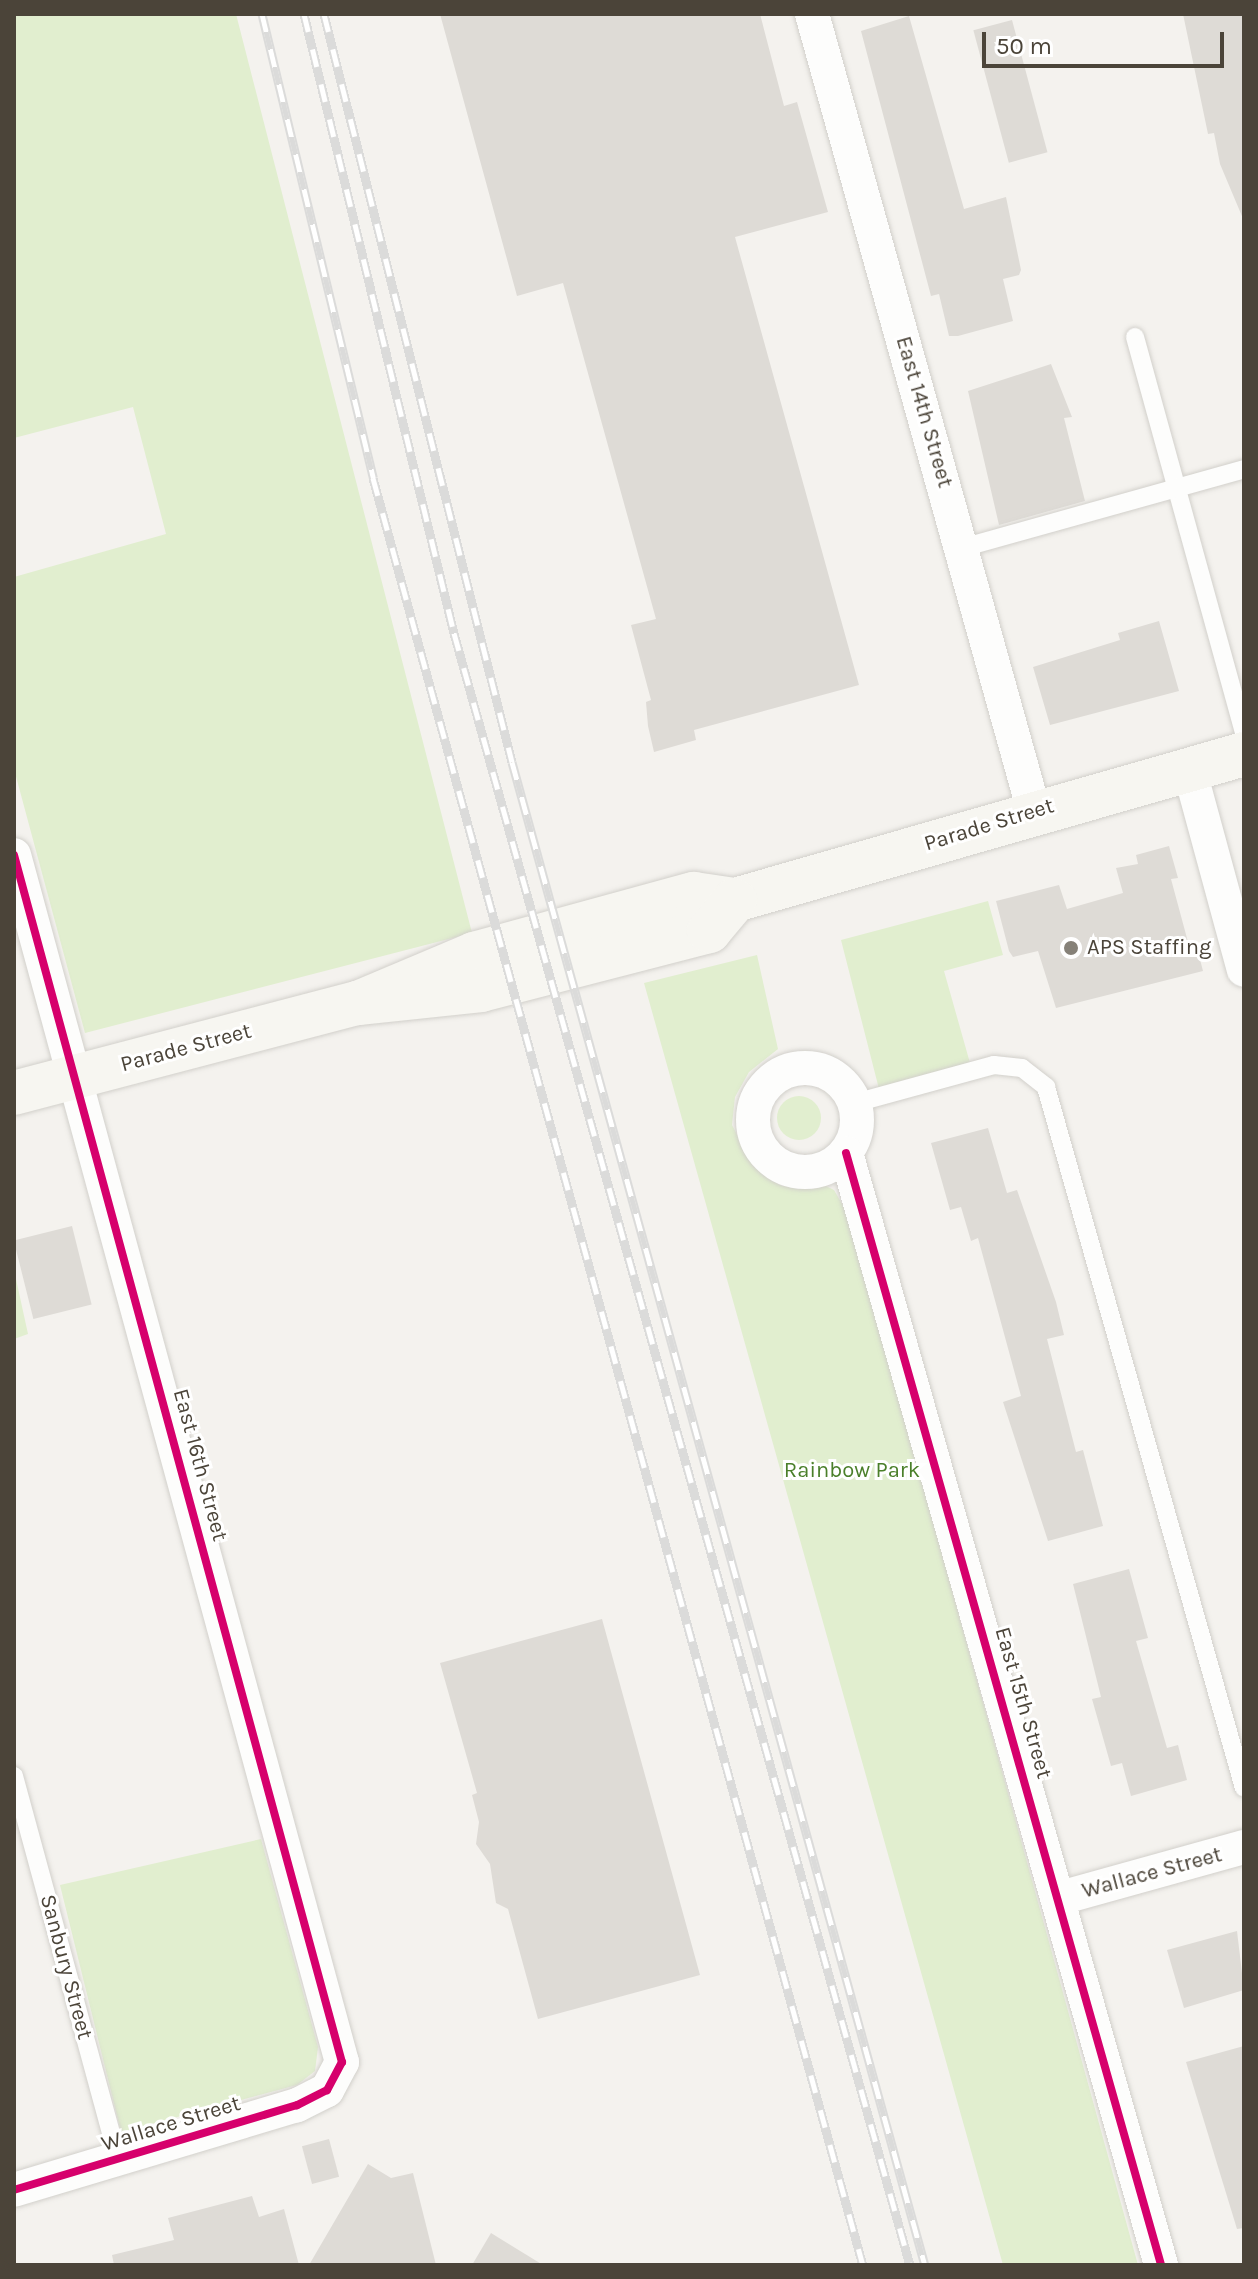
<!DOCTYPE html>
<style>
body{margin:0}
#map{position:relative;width:1258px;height:2279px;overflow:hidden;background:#f4f2ee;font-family:Karla,sans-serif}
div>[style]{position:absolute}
.green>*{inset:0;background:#e1eecf}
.round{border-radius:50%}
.building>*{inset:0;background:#dedbd6;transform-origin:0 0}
.roads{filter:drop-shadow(0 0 2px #d2d0cb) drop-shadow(0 0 2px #d2d0cb)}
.service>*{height:18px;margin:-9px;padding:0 9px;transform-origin:9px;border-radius:9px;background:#fdfdfc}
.minor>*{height:34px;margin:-17px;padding:0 17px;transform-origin:17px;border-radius:17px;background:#fdfdfc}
.minor>.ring{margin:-17px;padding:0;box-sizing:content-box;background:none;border:34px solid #fdfdfc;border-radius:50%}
.secondary>*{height:44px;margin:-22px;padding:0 22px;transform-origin:22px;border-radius:22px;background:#f7f6f1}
.rail>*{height:9px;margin-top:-4.5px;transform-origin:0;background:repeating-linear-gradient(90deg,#fff 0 18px,#dbdbda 0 36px);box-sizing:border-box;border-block:2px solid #dbdbda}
.cycleway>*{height:8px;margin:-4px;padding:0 4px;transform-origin:4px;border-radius:4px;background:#d6006c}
.dots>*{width:22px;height:22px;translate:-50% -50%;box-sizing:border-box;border:4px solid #fff;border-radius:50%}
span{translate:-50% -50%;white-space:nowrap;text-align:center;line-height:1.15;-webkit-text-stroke:6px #fff;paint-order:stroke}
.street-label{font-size:22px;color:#4b4439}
.poi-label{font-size:22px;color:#4b4439}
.left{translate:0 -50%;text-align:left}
.park-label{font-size:22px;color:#4a7f2a}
.frame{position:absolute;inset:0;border:16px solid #4b4439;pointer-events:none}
.scale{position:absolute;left:982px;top:32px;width:242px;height:36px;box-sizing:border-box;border:4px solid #4b4439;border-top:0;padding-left:10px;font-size:24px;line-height:28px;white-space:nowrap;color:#4b4439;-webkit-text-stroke:6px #fff;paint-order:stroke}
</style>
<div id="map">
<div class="green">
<div style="clip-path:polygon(14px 14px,236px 14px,472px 933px,85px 1033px,14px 769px,14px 577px,166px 534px,133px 407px,14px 438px)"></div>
<div style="clip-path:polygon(988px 901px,1003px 955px,944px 971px,970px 1063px,879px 1089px,841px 940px)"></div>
<div style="clip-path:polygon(757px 955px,778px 1049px,749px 1072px,735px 1097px,732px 1125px,753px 1166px,766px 1176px,782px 1186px,824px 1185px,834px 1190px,849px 1216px,1138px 2265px,1003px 2265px,644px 983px)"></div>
<div class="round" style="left:777px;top:1096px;width:44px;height:44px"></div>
<div style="clip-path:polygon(14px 1270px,28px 1334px,14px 1339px)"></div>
<div style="clip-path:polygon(261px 1839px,318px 2047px,315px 2071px,297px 2085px,121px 2132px,60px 1885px)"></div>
</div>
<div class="building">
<div style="clip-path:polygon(440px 14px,760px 14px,784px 106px,797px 102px,828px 212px,735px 237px,859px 685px,694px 730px,696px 740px,654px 752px,648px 726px,646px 702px,651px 700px,631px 625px,656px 619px,563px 283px,517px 296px)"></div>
<div style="clip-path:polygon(1183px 14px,1244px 14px,1244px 221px,1220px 164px,1214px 133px,1208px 134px)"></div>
<div style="clip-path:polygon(909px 16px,964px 209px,1006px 197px,1021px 270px,1019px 275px,1003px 279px,1013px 321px,958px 336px,949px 336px,939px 294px,931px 296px,861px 31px)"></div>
<div style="left:1012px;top:20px;width:137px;height:40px;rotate:75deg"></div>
<div style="clip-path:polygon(1051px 364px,1072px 417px,1064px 418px,1085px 501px,999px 525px,968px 391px)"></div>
<div style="clip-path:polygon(1159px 621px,1179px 691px,1050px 725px,1033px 667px,1120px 640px,1118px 633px)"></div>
<div style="clip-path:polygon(1169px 846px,1178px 878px,1171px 879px,1188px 942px,1195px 940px,1203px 971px,1056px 1008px,1038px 951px,1013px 957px,1009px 951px,996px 901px,1059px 885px,1067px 909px,1123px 893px,1116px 868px,1138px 864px,1136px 855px)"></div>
<div style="clip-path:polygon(988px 1128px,1007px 1193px,1017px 1190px,1056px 1302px,1064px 1335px,1047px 1339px,1076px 1452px,1083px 1450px,1103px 1526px,1048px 1541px,1003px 1402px,1021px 1396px,978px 1238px,971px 1241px,961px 1207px,950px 1210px,931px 1143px)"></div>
<div style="left:72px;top:1226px;width:81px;height:60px;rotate:76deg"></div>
<div style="clip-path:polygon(1129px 1569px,1148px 1638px,1136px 1641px,1167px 1748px,1178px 1745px,1187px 1780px,1131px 1796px,1122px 1763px,1111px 1766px,1092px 1699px,1101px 1697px,1073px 1584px)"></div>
<div style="clip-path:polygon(602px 1619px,700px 1975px,538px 2019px,508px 1909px,496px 1903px,490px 1864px,476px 1844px,479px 1822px,472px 1795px,477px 1793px,440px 1663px)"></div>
<div style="clip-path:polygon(1237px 1931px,1244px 1990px,1184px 2008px,1167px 1950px)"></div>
<div style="clip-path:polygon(1244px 2046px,1244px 2228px,1237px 2229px,1186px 2062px)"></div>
<div style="left:329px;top:2139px;width:39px;height:28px;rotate:75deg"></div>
<div style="clip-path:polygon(368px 2164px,391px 2178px,413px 2173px,436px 2265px,309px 2265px)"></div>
<div style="clip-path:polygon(252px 2196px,259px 2217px,284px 2209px,299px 2265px,114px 2265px,112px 2255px,174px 2240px,168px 2218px)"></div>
<div style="clip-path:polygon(491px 2233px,543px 2265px,472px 2265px)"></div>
</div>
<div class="roads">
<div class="service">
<div style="left:1135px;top:337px;width:410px;rotate:74.6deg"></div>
<div style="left:962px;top:548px;width:293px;rotate:-15.6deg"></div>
<div style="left:855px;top:1103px;width:144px;rotate:-15.3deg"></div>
<div style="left:994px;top:1065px;width:28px;rotate:6deg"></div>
<div style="left:1022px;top:1068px;width:31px;rotate:38deg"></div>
<div style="left:1046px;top:1087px;width:728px;rotate:74.23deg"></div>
<div style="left:14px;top:1776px;width:397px;rotate:74.8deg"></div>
</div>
<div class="minor">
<div style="left:812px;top:14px;width:827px;rotate:74.44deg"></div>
<div style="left:1189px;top:768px;width:209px;rotate:74.8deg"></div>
<div style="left:14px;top:855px;width:1251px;rotate:74.8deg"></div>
<div style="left:342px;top:2062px;width:32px;rotate:118deg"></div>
<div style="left:327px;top:2090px;width:34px;rotate:153deg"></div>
<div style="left:297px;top:2105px;width:295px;rotate:163.3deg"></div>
<div class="ring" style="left:753px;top:1068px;width:70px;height:70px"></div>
<div style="left:846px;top:1153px;width:1156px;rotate:74.18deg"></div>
<div style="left:1060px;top:1898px;width:191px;rotate:-15.5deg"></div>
</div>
<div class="secondary">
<div style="left:358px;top:1003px;width:126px;rotate:-22.9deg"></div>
<div style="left:474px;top:954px;width:228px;rotate:-15.3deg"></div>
<div style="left:694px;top:894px;width:41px;rotate:8.3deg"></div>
<div style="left:735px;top:900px;width:530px;rotate:-16deg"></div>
<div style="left:14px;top:1093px;width:356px;rotate:-14.7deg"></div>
<div style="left:358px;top:1003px;width:124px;rotate:-6deg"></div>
<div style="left:481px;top:990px;width:236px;rotate:-14.5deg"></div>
<div style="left:709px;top:931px;width:40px;rotate:-50deg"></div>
</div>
</div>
<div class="rail">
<div style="left:262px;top:14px;width:477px;rotate:76.5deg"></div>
<div style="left:373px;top:478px;width:1853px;rotate:74.67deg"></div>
<div style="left:304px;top:14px;width:637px;rotate:76.38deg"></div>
<div style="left:454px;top:633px;width:1695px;rotate:74.39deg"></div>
<div style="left:324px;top:14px;width:771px;rotate:75.89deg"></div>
<div style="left:512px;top:762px;width:1559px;rotate:74.64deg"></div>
</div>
<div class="cycleway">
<div style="left:14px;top:855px;width:1251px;rotate:74.8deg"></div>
<div style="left:342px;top:2062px;width:32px;rotate:118deg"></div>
<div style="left:327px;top:2090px;width:34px;rotate:153deg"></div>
<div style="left:297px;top:2105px;width:295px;rotate:163.3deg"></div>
<div style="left:846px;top:1153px;width:1156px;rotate:74.18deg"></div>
</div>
<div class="dots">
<div style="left:1071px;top:948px;background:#868178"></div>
</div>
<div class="street-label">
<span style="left:924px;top:412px;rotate:74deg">East 14th Street</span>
<span style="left:989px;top:825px;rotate:-17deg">Parade Street</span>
<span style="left:186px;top:1048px;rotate:-15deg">Parade Street</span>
<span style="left:200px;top:1465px;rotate:75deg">East 16th Street</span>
<span style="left:1023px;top:1703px;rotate:74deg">East 15th Street</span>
<span style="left:1152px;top:1873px;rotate:-15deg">Wallace Street</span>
<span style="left:66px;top:1967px;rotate:75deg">Sanbury Street</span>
<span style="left:171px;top:2124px;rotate:-17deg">Wallace Street</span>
</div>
<div class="poi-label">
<span class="left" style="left:1087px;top:948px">APS Staffing</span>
</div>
<div class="park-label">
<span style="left:852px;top:1471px">Rainbow Park</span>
</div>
<div class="frame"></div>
<div class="scale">50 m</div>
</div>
